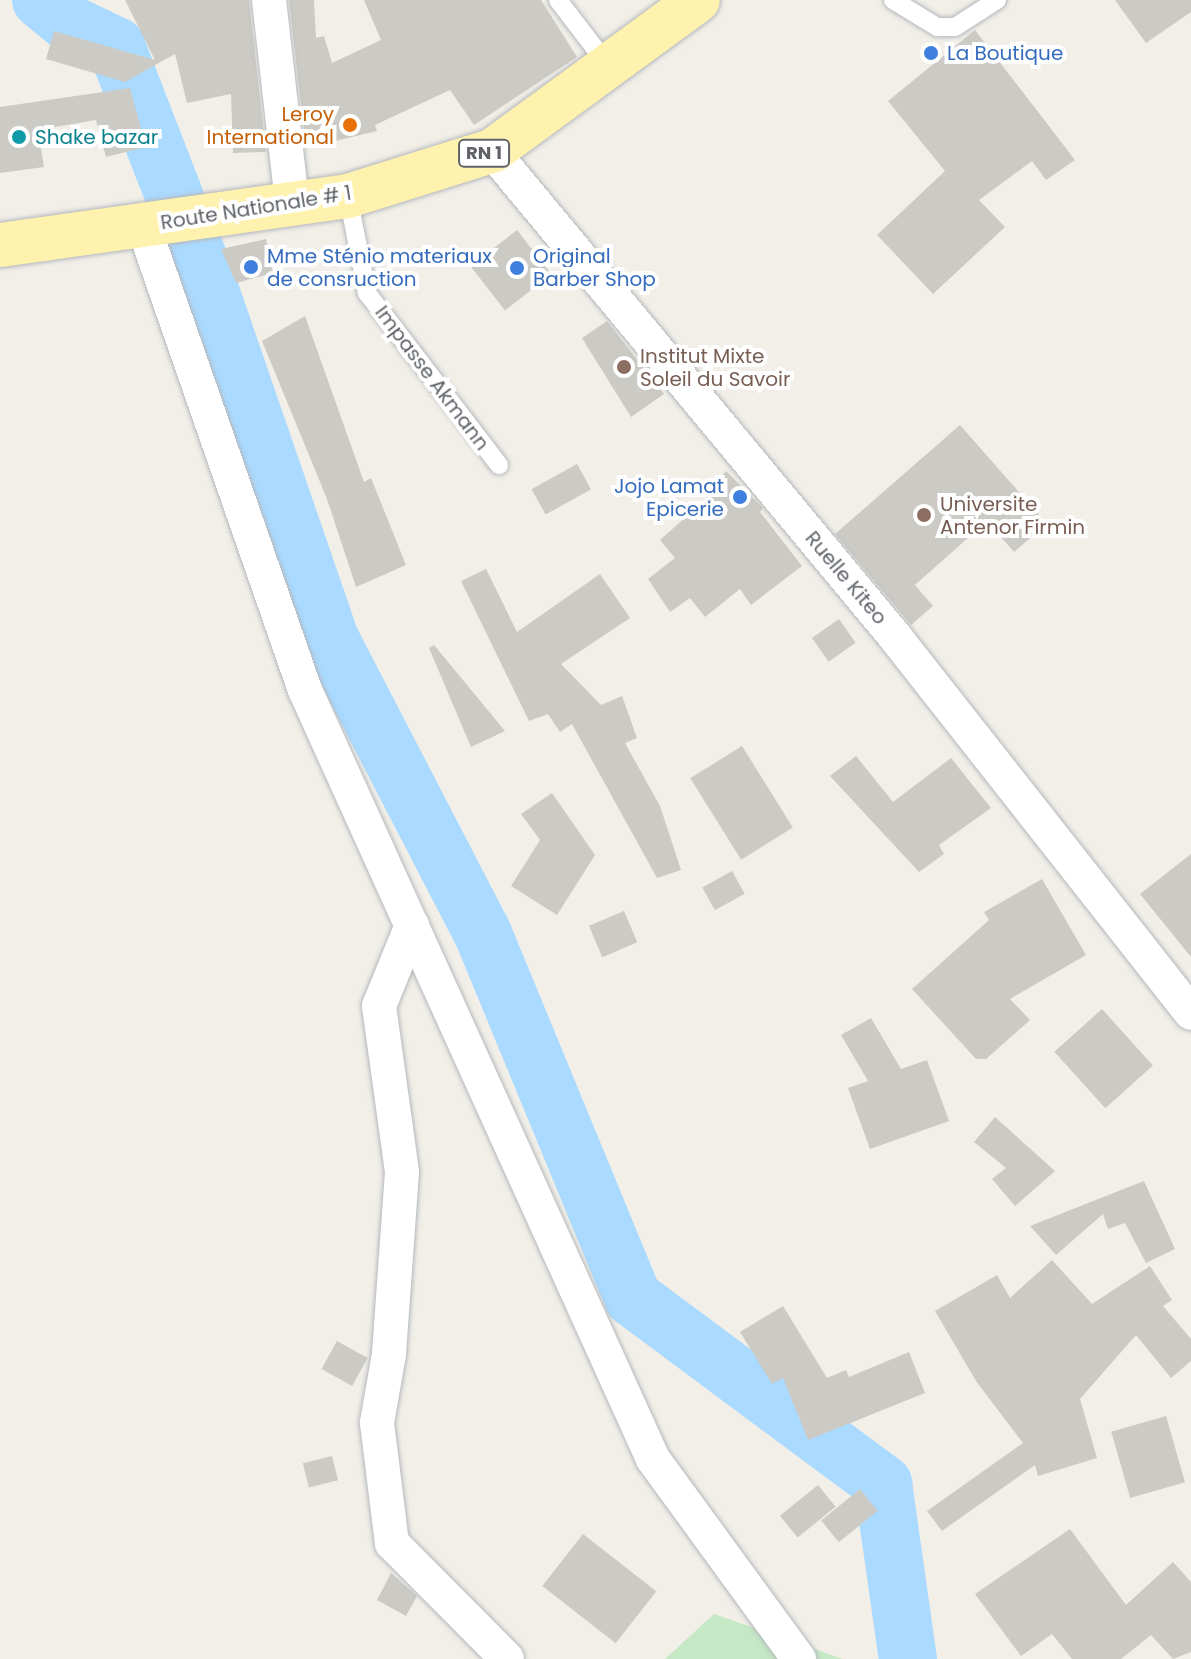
<!DOCTYPE html>
<meta charset="utf-8">
<style>
body{margin:0}
#map{position:relative;width:1191px;height:1659px;overflow:hidden;background:#f1efe8;font-family:Poppins,sans-serif}
div>[style]{position:absolute}
.green>*{inset:0;background:#c5e8c5}
.river>*{height:58px;margin:-29px;padding:0 29px;transform-origin:29px;border-radius:29px;background:#aadaff}
.building>*{inset:0;background:#cccac5;transform-origin:0 0}
.roads{filter:drop-shadow(0 0 2px #b5b8bc) drop-shadow(0 0 2px #b5b8bc)}
.service>*{height:18px;margin:-9px;padding:0 9px;transform-origin:9px;border-radius:9px;background:#fff}
.minor>*{height:34px;margin:-17px;padding:0 17px;transform-origin:17px;border-radius:17px;background:#fff}
.primary>*{height:44px;margin:-22px;padding:0 22px;transform-origin:22px;border-radius:22px;background:#fff2af}
.dots>*{width:22px;height:22px;translate:-50% -50%;box-sizing:border-box;border:4px solid #fff;border-radius:50%}
span{translate:-50% -50%;white-space:nowrap;text-align:center;line-height:1.15;-webkit-text-stroke:8px #fff;paint-order:stroke}
.shield-label span{padding:2px 6px;background:#fff;border:2px solid;border-radius:6px;-webkit-text-stroke-width:0}
.shield-label{font-size:18px;color:#5f6368;font-weight:700}
.shop-label{font-size:20px;color:#366cbe}
.left{translate:0 -50%;text-align:left}
.right{translate:-100% -50%;text-align:right}
.food-label{font-size:20px;color:#c56008}
.culture-label{font-size:20px;color:#0d838f}
.street-label{font-size:20px;color:#5f6368}
.education-label{font-size:20px;color:#785e54}
</style>
<div id="map">
<div class="green">
<div style="clip-path:polygon(714px 1614px,843px 1659px,665px 1659px)"></div>
</div>
<div class="river">
<div style="left:41px;top:0;width:40px;rotate:39deg"></div>
<div style="left:72px;top:25px;width:49px;rotate:25.5deg"></div>
<div style="left:116px;top:46px;width:243px;rotate:68.8deg"></div>
<div style="left:204px;top:273px;width:385px;rotate:71deg"></div>
<div style="left:329px;top:637px;width:335px;rotate:62.6deg"></div>
<div style="left:483px;top:934px;width:394px;rotate:67.6deg"></div>
<div style="left:633px;top:1298px;width:312px;rotate:36.6deg"></div>
<div style="left:883px;top:1484px;width:177px;rotate:81.9deg"></div>
</div>
<div class="building">
<div style="clip-path:polygon(125px 0,249px 0,266px 152px,233px 153px,231px 94px,187px 103px,175px 54px,125px 82px,46px 59px,54px 31px,155px 60px)"></div>
<div style="clip-path:polygon(289px 0,314px 0,316px 38px,324px 36px,332px 63px,381px 40px,364px 0,541px 0,577px 57px,474px 125px,450px 90px,375px 125px,377px 131px,306px 148px)"></div>
<div style="clip-path:polygon(1115px 0,1191px 0,1191px 12px,1146px 43px)"></div>
<div style="clip-path:polygon(975px 30px,1075px 160px,1046px 180px,1032px 161px,979px 200px,1005px 227px,933px 294px,877px 235px,945px 171px,888px 101px)"></div>
<div style="clip-path:polygon(130px 88px,146px 147px,106px 157px,96px 120px,38px 130px,44px 167px,0 173px,0 107px)"></div>
<div style="left:517px;top:230px;width:56px;height:59px;rotate:52deg"></div>
<div style="clip-path:polygon(266px 239px,273px 273px,236px 283px,221px 249px)"></div>
<div style="clip-path:polygon(305px 316px,364px 482px,371px 478px,406px 565px,356px 587px,327px 499px,262px 341px)"></div>
<div style="clip-path:polygon(607px 321px,664px 394px,631px 417px,582px 338px)"></div>
<div style="clip-path:polygon(960px 425px,1047px 524px,1014px 552px,987px 521px,915px 585px,933px 606px,911px 625px,835px 534px)"></div>
<div style="left:577px;top:464px;width:29px;height:52px;rotate:61deg"></div>
<div style="clip-path:polygon(726px 471px,763px 508px,760px 512px,802px 566px,751px 605px,740px 589px,705px 617px,690px 598px,670px 612px,648px 579px,675px 558px,660px 540px,705px 500px)"></div>
<div style="clip-path:polygon(486px 569px,517px 632px,600px 574px,630px 618px,561px 664px,601px 705px,622px 696px,637px 738px,625px 743px,660px 806px,681px 870px,657px 878px,572px 724px,560px 732px,548px 714px,529px 721px,461px 581px)"></div>
<div style="left:839px;top:619px;width:29px;height:33px;rotate:55deg"></div>
<div style="clip-path:polygon(434px 645px,505px 731px,471px 747px,429px 648px)"></div>
<div style="left:742px;top:746px;width:96px;height:61px;rotate:58deg"></div>
<div style="clip-path:polygon(856px 756px,893px 802px,951px 758px,991px 808px,939px 845px,944px 854px,919px 872px,830px 776px)"></div>
<div style="clip-path:polygon(552px 793px,595px 855px,557px 915px,511px 886px,540px 840px,521px 814px)"></div>
<div style="clip-path:polygon(1191px 854px,1191px 957px,1140px 894px)"></div>
<div style="left:732px;top:871px;width:26px;height:34px;rotate:61deg"></div>
<div style="clip-path:polygon(1042px 879px,1086px 955px,1010px 999px,1030px 1020px,986px 1059px,976px 1059px,912px 989px,989px 920px,984px 912px)"></div>
<div style="left:624px;top:911px;width:34px;height:38px;rotate:67deg"></div>
<div style="left:1102px;top:1009px;width:76px;height:64px;rotate:48deg"></div>
<div style="clip-path:polygon(871px 1018px,901px 1069px,927px 1060px,949px 1121px,870px 1149px,848px 1088px,868px 1081px,841px 1035px)"></div>
<div style="clip-path:polygon(995px 1117px,1055px 1171px,1015px 1206px,992px 1179px,1006px 1168px,974px 1142px)"></div>
<div style="clip-path:polygon(1144px 1181px,1175px 1249px,1146px 1263px,1125px 1223px,1108px 1229px,1103px 1214px,1056px 1255px,1030px 1226px)"></div>
<div style="clip-path:polygon(1052px 1260px,1092px 1304px,1150px 1266px,1172px 1300px,1163px 1306px,1191px 1339px,1191px 1361px,1171px 1378px,1136px 1335px,1080px 1399px,1097px 1458px,1038px 1476px,1035px 1465px,942px 1531px,927px 1511px,1023px 1443px,976px 1381px,935px 1311px,997px 1275px,1010px 1298px)"></div>
<div style="clip-path:polygon(783px 1306px,827px 1378px,846px 1370px,849px 1377px,909px 1352px,925px 1393px,808px 1440px,783px 1378px,772px 1384px,740px 1332px)"></div>
<div style="left:337px;top:1341px;width:35px;height:32px;rotate:29deg"></div>
<div style="left:1166px;top:1416px;width:69px;height:57px;rotate:74deg"></div>
<div style="left:332px;top:1456px;width:25px;height:30px;rotate:76deg"></div>
<div style="left:818px;top:1485px;width:28px;height:49px;rotate:51deg"></div>
<div style="left:860px;top:1489px;width:28px;height:50px;rotate:51deg"></div>
<div style="clip-path:polygon(1070px 1529px,1126px 1605px,1173px 1562px,1191px 1582px,1191px 1652px,1173px 1659px,1151px 1635px,1121px 1659px,1072px 1659px,1052px 1634px,1021px 1656px,975px 1594px)"></div>
<div style="left:583px;top:1534px;width:93px;height:66px;rotate:38deg"></div>
<div style="clip-path:polygon(391px 1573px,417px 1596px,406px 1616px,377px 1600px)"></div>
</div>
<div class="roads">
<div class="service">
<div style="left:558px;top:0;width:86px;rotate:52.6deg"></div>
<div style="left:893px;top:0;width:52px;rotate:31.5deg"></div>
<div style="left:937px;top:27px;width:18px"></div>
<div style="left:955px;top:27px;width:50px;rotate:-32.7deg"></div>
<div style="left:348px;top:196px;width:99px;rotate:78.9deg"></div>
<div style="left:367px;top:293px;width:217px;rotate:52.5deg"></div>
</div>
<div class="minor">
<div style="left:269px;top:0;width:204px;rotate:83.5deg"></div>
<div style="left:492px;top:151px;width:633px;rotate:50.32deg"></div>
<div style="left:896px;top:638px;width:477px;rotate:51.8deg"></div>
<div style="left:143px;top:225px;width:492px;rotate:70.8deg"></div>
<div style="left:305px;top:690px;width:844px;rotate:65.65deg"></div>
<div style="left:653px;top:1459px;width:248px;rotate:53.9deg"></div>
<div style="left:412px;top:925px;width:87px;rotate:112.2deg"></div>
<div style="left:379px;top:1006px;width:168px;rotate:82.1deg"></div>
<div style="left:402px;top:1172px;width:182px;rotate:94.1deg"></div>
<div style="left:389px;top:1354px;width:70px;rotate:99.9deg"></div>
<div style="left:377px;top:1423px;width:121px;rotate:82.9deg"></div>
<div style="left:392px;top:1543px;width:163px;rotate:45.2deg"></div>
</div>
<div class="primary">
<div style="left:0;top:245px;width:351px;rotate:-8deg"></div>
<div style="left:348px;top:196px;width:151px;rotate:-17.4deg"></div>
<div style="left:492px;top:151px;width:255px;rotate:-36.2deg"></div>
</div>
</div>
<div class="dots">
<div style="left:931px;top:53px;background:#3f7fe0"></div>
<div style="left:350px;top:125px;background:#e8710a"></div>
<div style="left:19px;top:137px;background:#0f9aa8"></div>
<div style="left:251px;top:267px;background:#3f7fe0"></div>
<div style="left:517px;top:268px;background:#3f7fe0"></div>
<div style="left:624px;top:367px;background:#8d6e63"></div>
<div style="left:740px;top:497px;background:#3f7fe0"></div>
<div style="left:924px;top:515px;background:#8d6e63"></div>
</div>
<div class="shield-label">
<span style="left:484px;top:153px">RN 1</span>
</div>
<div class="shop-label">
<span class="left" style="left:947px;top:53px">La Boutique</span>
<span class="left" style="left:267px;top:268px">Mme Sténio materiaux<br>de consruction</span>
<span class="left" style="left:533px;top:268px">Original<br>Barber Shop</span>
<span class="right" style="left:724px;top:498px">Jojo Lamat<br>Epicerie</span>
</div>
<div class="food-label">
<span class="right" style="left:334px;top:126px">Leroy<br>International</span>
</div>
<div class="culture-label">
<span class="left" style="left:35px;top:137px">Shake bazar</span>
</div>
<div class="street-label">
<span style="left:256px;top:208px;rotate:-9deg">Route Nationale # 1</span>
<span style="left:432px;top:378px;rotate:53deg">Impasse Akmann</span>
<span style="left:846px;top:578px;rotate:50deg">Ruelle Kiteo</span>
</div>
<div class="education-label">
<span class="left" style="left:640px;top:368px">Institut Mixte<br>Soleil du Savoir</span>
<span class="left" style="left:940px;top:516px">Universite<br>Antenor Firmin</span>
</div>
</div>
